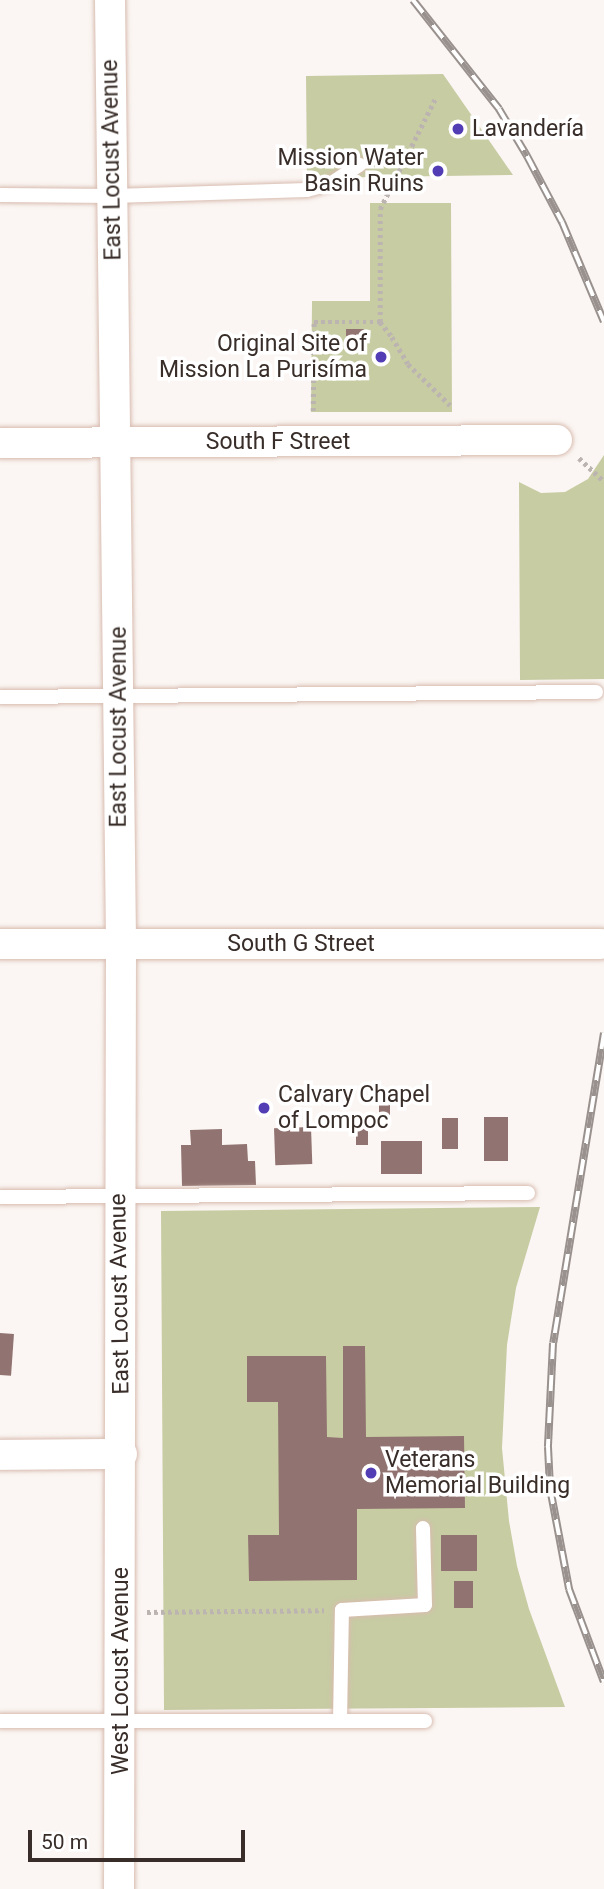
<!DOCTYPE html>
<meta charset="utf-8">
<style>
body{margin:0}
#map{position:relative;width:604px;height:1889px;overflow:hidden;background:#fbf6f3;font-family:Roboto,sans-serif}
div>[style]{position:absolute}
.green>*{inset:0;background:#c7cca3}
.building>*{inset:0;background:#917471;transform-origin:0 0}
.path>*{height:4.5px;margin-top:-2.25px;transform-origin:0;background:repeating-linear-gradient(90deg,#bbb4b0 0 3.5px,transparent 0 7px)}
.roads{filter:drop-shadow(0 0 2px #d8bcb0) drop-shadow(0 0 2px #d8bcb0)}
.service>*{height:14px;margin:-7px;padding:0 7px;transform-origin:7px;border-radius:7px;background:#fff}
.minor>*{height:30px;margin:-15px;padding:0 15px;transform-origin:15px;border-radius:15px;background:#fff}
.rail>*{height:8px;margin-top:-4px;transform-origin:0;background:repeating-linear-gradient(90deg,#fff 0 16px,#99918d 0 32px);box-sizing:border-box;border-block:2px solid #99918d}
.dots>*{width:19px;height:19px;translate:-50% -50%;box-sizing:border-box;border:4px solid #fff;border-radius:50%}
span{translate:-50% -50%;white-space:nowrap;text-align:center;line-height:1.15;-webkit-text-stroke:7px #fff;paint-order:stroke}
.poi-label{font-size:23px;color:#382d28}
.left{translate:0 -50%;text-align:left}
.right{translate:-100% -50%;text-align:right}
.street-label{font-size:23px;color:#382d28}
.scale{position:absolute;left:28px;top:1830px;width:217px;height:32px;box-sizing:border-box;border:4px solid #382d28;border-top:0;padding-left:9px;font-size:21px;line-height:24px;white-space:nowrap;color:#382d28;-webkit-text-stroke:5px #fff;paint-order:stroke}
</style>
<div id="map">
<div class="green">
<div style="clip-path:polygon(443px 74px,513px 175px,307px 178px,306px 76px)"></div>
<div style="clip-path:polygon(370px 203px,451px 203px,452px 412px,311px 412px,312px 301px,370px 301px)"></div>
<div style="clip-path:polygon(604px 455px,604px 679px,520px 680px,519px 482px,541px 493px,565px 492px,588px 479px)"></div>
<div style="clip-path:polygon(540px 1207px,516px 1288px,507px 1345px,502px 1448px,509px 1521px,517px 1566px,529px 1609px,565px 1707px,164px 1710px,161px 1211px)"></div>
</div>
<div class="building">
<div style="clip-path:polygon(346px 329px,364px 329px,363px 337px,346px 336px)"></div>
<div style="left:379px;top:1101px;width:11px;height:26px"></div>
<div style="left:484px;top:1117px;width:24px;height:44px"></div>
<div style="left:442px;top:1118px;width:16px;height:31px"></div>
<div style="left:356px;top:1119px;width:12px;height:26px"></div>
<div style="left:311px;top:1127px;width:37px;height:37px;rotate:88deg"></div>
<div style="clip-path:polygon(222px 1129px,222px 1145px,247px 1144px,248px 1161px,255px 1161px,256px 1185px,182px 1186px,181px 1145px,191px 1145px,190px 1130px)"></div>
<div style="left:381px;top:1141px;width:41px;height:33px"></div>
<div style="left:0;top:1333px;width:14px;height:42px;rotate:4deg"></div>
<div style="clip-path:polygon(343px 1346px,365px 1346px,366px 1437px,464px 1436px,465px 1508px,357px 1509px,357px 1580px,249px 1581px,248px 1535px,279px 1535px,278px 1402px,247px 1402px,247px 1356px,326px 1356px,327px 1437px,343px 1438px)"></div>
<div style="left:477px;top:1535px;width:36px;height:36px;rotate:90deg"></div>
<div style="left:454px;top:1581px;width:19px;height:27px"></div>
</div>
<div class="path">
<div style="left:380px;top:322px;width:19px;rotate:51deg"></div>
<div style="left:392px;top:337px;width:31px;rotate:59deg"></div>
<div style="left:408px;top:364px;width:59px;rotate:44.3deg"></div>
<div style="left:313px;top:411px;width:89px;rotate:-89.4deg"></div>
<div style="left:314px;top:322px;width:66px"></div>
<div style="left:380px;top:322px;width:113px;rotate:-90deg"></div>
<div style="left:380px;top:209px;width:123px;rotate:-63.4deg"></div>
<div style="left:579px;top:458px;width:34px;rotate:43deg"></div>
<div style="left:147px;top:1612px;width:177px;rotate:-0.6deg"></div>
</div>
<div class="roads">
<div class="service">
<div style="left:0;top:195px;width:113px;rotate:0.5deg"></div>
<div style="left:113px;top:196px;width:194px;rotate:-1.8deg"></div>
<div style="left:307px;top:190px;width:24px;rotate:-15deg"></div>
<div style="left:330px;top:184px;width:35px;rotate:-33deg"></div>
<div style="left:0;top:697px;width:596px;rotate:-0.48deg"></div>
<div style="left:0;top:1197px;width:528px;rotate:-0.43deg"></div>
<div style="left:0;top:1721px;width:425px"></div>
<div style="left:340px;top:1721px;width:111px;rotate:-89deg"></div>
<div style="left:342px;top:1610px;width:83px;rotate:-3.4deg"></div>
<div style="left:425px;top:1605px;width:77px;rotate:-91.5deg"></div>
</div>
<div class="minor">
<div style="left:110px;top:0;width:945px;rotate:89.33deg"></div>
<div style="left:121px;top:945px;width:944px;rotate:90.12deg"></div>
<div style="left:0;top:443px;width:557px;rotate:-0.31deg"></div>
<div style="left:0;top:944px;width:601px"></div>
<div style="left:0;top:1455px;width:122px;rotate:-0.5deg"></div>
</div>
</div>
<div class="rail">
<div style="left:413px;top:0;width:139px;rotate:51.7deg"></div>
<div style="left:499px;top:109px;width:55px;rotate:59.2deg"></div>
<div style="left:527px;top:156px;width:75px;rotate:62.1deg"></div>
<div style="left:562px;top:222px;width:108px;rotate:67.2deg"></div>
<div style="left:604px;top:1033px;width:314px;rotate:99.3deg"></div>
<div style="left:553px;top:1343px;width:104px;rotate:92.8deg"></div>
<div style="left:548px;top:1447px;width:41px;rotate:87.2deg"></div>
<div style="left:550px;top:1488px;width:103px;rotate:79.3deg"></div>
<div style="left:569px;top:1589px;width:99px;rotate:69.4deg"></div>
</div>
<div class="dots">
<div style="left:458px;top:129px;background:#533db4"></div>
<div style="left:438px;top:171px;background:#533db4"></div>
<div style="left:381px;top:357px;background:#533db4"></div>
<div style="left:264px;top:1108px;background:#533db4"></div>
<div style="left:371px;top:1473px;background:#533db4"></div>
</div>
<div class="poi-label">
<span class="left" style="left:472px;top:129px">Lavandería</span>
<span class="right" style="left:424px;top:171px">Mission Water<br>Basin Ruins</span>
<span class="right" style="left:367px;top:357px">Original Site of<br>Mission La Purisíma</span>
<span class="left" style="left:278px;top:1108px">Calvary Chapel<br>of Lompoc</span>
<span class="left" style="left:385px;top:1473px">Veterans<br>Memorial Building</span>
</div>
<div class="street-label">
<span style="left:112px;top:160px;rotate:-91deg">East Locust Avenue</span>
<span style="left:278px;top:442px">South F Street</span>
<span style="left:119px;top:727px;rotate:-90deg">East Locust Avenue</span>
<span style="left:301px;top:944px">South G Street</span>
<span style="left:120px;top:1294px;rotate:-91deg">East Locust Avenue</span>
<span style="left:121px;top:1671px;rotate:-90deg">West Locust Avenue</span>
</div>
<div class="scale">50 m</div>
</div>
